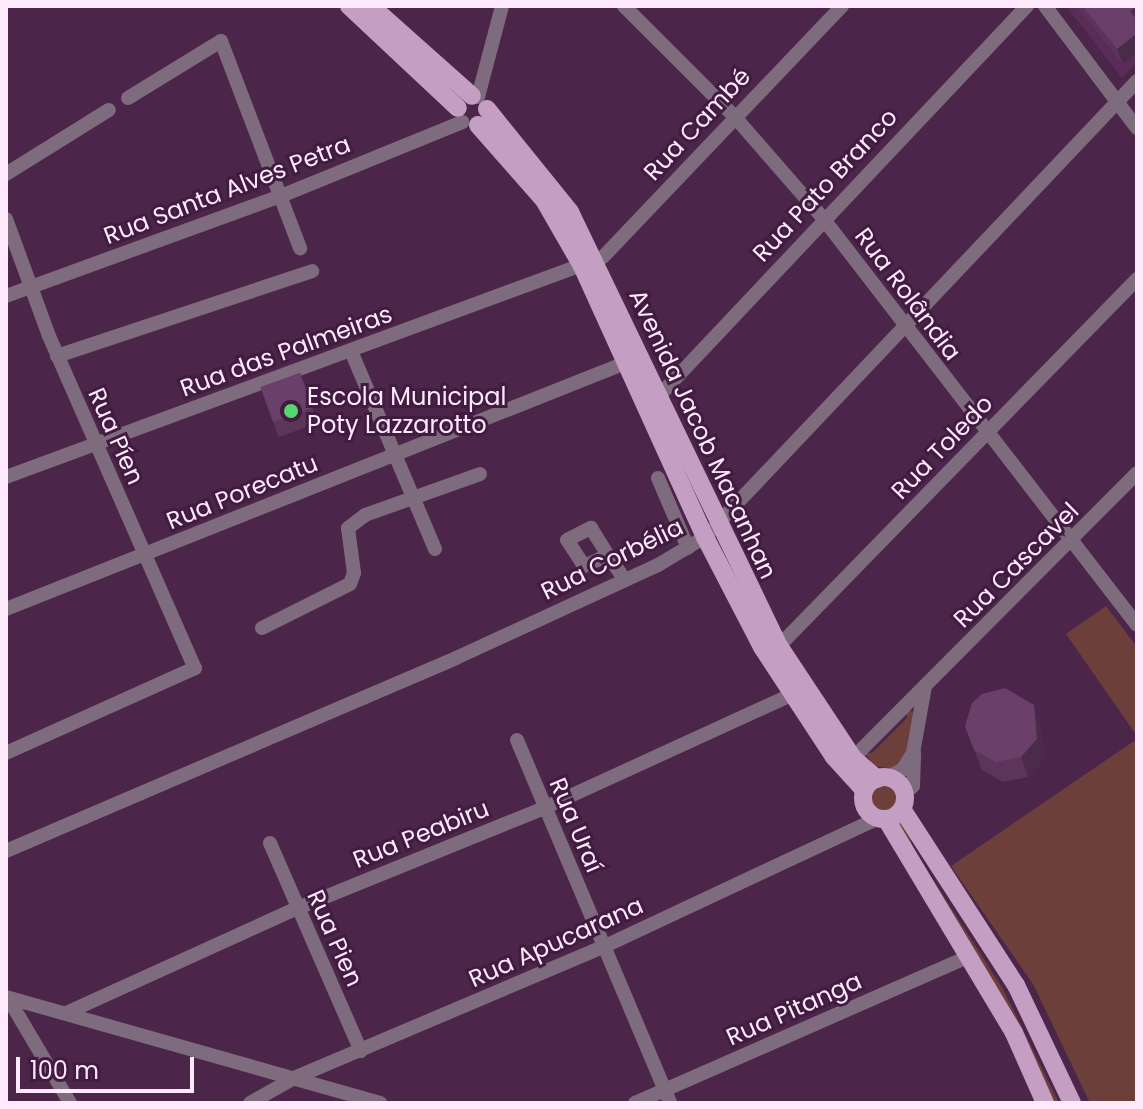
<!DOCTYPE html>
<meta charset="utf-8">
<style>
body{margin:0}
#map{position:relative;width:1143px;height:1109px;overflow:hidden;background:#4c254b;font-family:Poppins,sans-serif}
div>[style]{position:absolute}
.built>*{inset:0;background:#592d58}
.green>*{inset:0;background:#6c3f3a}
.round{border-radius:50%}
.minor>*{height:14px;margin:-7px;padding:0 7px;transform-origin:7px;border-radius:7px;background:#7e6b7d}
.major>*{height:18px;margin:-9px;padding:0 9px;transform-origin:9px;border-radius:9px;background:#c59ec3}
.major>.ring{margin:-9px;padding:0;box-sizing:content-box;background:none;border:18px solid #c59ec3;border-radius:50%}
.wall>*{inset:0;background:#5b365a;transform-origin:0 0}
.shaded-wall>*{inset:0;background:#4a2c4a}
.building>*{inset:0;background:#6a3f69;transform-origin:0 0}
.dots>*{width:22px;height:22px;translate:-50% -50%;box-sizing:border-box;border:4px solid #411b40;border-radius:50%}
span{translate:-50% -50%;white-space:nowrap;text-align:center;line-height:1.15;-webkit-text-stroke:6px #411b40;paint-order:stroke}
.street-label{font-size:24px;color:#feeafc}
.poi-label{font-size:24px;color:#feeafc}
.left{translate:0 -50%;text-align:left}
.frame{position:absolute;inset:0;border:8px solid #feeafc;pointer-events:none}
.scale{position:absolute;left:16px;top:1057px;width:178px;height:36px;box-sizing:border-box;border:4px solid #feeafc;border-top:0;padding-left:10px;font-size:24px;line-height:28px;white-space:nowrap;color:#feeafc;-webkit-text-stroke:6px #411b40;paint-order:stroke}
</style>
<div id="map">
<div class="built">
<div style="clip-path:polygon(1066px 6px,1137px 6px,1137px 62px,1122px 78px)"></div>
</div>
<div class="green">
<div style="clip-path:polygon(1106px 606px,1137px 647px,1137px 736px,1066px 634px)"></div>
<div style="clip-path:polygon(906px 709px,914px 712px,907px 756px,893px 769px,875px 766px,864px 753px,872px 753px,907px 718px)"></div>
<div style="clip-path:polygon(1137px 739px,1137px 1103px,1090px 1103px,1033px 984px,951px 866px)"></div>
<div class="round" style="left:871px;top:784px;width:26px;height:26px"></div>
<div style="clip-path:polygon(904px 820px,914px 850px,1003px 989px,1059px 1103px,1052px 1103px,1000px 992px,893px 829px)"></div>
</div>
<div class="minor">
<div style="left:624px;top:6px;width:156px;rotate:45deg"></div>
<div style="left:734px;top:116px;width:134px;rotate:48.9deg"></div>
<div style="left:822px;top:217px;width:515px;rotate:52.33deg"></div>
<div style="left:1045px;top:6px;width:153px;rotate:53deg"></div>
<div style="left:478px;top:97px;width:94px;rotate:-75.2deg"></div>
<div style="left:128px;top:98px;width:109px;rotate:-31.5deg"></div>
<div style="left:221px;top:41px;width:222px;rotate:69.1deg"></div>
<div style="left:6px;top:174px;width:121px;rotate:-31.9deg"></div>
<div style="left:6px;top:219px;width:125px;rotate:69.8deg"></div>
<div style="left:49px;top:336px;width:363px;rotate:66.3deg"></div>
<div style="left:195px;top:668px;width:207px;rotate:155.8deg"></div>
<div style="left:6px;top:296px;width:293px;rotate:-20deg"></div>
<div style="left:281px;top:196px;width:196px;rotate:-22.2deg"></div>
<div style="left:351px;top:351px;width:215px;rotate:67deg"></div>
<div style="left:57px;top:356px;width:269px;rotate:-18.4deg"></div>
<div style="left:658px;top:397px;width:538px;rotate:-46.66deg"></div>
<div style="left:6px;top:477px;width:636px;rotate:-20.23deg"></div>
<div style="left:603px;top:257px;width:347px;rotate:-46.4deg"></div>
<div style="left:658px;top:478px;width:76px;rotate:66.8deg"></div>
<div style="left:608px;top:555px;width:26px;rotate:155deg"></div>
<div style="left:584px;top:566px;width:31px;rotate:-123deg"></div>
<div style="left:567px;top:540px;width:27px;rotate:-27deg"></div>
<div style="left:591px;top:528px;width:32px;rotate:58deg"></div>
<div style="left:608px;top:555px;width:30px;rotate:56deg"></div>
<div style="left:6px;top:609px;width:669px;rotate:-21.66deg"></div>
<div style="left:262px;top:628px;width:98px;rotate:-26.6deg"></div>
<div style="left:350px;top:584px;width:12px;rotate:-70deg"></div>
<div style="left:354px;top:573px;width:45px;rotate:-97.6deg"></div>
<div style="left:348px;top:528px;width:21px;rotate:-37deg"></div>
<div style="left:365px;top:515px;width:122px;rotate:-19.6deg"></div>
<div style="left:779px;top:646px;width:513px;rotate:-45.71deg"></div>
<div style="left:517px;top:740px;width:394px;rotate:67.1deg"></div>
<div style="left:853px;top:758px;width:402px;rotate:-45.1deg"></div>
<div style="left:887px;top:778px;width:18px;rotate:-29deg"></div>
<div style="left:903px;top:769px;width:19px;rotate:-58deg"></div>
<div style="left:913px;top:753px;width:68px;rotate:-79.8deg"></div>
<div style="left:904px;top:794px;width:12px;rotate:-42deg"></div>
<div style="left:913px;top:786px;width:33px;rotate:-88deg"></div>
<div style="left:270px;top:843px;width:227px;rotate:66.4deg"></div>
<div style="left:6px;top:851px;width:490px;rotate:-23.2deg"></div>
<div style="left:456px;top:658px;width:222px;rotate:-24.7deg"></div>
<div style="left:658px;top:565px;width:55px;rotate:-30.8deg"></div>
<div style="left:705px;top:537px;width:628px;rotate:-46.55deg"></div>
<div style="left:6px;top:997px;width:389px;rotate:15.8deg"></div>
<div style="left:8px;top:998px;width:122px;rotate:59.4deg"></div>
<div style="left:66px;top:1013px;width:255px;rotate:-24.4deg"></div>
<div style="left:298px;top:908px;width:266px;rotate:-22.1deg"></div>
<div style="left:544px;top:808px;width:272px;rotate:-24.6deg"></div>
<div style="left:250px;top:1103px;width:51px;rotate:-29.6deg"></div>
<div style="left:294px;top:1078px;width:336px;rotate:-23deg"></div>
<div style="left:603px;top:947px;width:304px;rotate:-25.1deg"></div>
<div style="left:635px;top:1103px;width:366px;rotate:-23.7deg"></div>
</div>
<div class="major">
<div style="left:349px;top:6px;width:149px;rotate:43.1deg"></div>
<div style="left:371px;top:6px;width:135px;rotate:41.7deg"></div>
<div style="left:487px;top:109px;width:132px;rotate:51.1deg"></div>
<div style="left:570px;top:212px;width:482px;rotate:64.3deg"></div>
<div style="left:779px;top:646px;width:134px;rotate:56.5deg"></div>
<div style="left:853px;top:758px;width:32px;rotate:41deg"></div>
<div style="left:478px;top:125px;width:100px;rotate:48.7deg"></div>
<div style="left:544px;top:200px;width:76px;rotate:60.1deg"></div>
<div style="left:582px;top:266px;width:298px;rotate:65.6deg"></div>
<div style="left:705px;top:537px;width:124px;rotate:62.6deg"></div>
<div style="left:762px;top:647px;width:131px;rotate:56.8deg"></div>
<div style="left:834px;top:757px;width:45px;rotate:47.7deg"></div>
<div class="ring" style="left:863px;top:777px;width:24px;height:24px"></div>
<div style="left:902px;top:809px;width:210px;rotate:57.1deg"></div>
<div style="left:1016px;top:985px;width:131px;rotate:64.6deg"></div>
<div style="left:886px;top:819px;width:249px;rotate:59.1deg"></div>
<div style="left:1014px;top:1033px;width:77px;rotate:66.1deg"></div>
</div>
<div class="wall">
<div style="clip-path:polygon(1077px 6px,1137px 6px,1137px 53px,1123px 64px)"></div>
<div style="left:300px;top:373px;width:53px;height:42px;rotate:70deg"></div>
<div style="clip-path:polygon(1041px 725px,1044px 759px,1028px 777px,1003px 782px,982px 770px,965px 726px)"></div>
</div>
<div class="shaded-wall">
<div style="clip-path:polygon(1137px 6px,1137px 25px,1130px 11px)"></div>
<div style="clip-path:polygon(1137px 33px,1137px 53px,1123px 64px,1117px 49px)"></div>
<div style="clip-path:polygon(1034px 705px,1041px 725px,1044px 759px,1028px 777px,1021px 757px)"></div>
</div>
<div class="building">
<div style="clip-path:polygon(1083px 6px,1137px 6px,1130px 11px,1137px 20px,1137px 33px,1117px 49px)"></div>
<div style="left:300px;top:373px;width:37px;height:42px;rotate:70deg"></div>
<div style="clip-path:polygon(1005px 688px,1034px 705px,1037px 739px,1021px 757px,996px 762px,974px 750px,965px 726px,972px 703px,982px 694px)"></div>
</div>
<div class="dots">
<div style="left:291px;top:411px;background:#55d671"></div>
</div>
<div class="street-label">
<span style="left:697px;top:124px;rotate:-47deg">Rua Cambé</span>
<span style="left:825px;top:185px;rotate:-47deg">Rua Pato Branco</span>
<span style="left:227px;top:190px;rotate:-21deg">Rua Santa Alves Petra</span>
<span style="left:908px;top:294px;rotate:53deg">Rua Rolândia</span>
<span style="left:286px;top:351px;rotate:-20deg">Rua das Palmeiras</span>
<span style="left:703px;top:434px;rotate:65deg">Avenida Jacob Macanhan</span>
<span style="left:116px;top:436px;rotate:66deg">Rua Píen</span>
<span style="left:942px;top:447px;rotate:-46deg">Rua Toledo</span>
<span style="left:242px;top:492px;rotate:-22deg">Rua Porecatu</span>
<span style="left:612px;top:559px;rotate:-26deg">Rua Corbélia</span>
<span style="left:1016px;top:565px;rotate:-45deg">Rua Cascavel</span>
<span style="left:576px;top:825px;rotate:67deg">Rua Uraí</span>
<span style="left:421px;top:834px;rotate:-22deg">Rua Peabiru</span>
<span style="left:335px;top:938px;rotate:66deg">Rua Pien</span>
<span style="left:556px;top:942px;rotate:-24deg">Rua Apucarana</span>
<span style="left:794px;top:1009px;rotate:-24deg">Rua Pitanga</span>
</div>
<div class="poi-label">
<span class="left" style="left:307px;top:411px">Escola Municipal<br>Poty Lazzarotto</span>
</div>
<div class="frame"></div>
<div class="scale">100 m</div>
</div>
